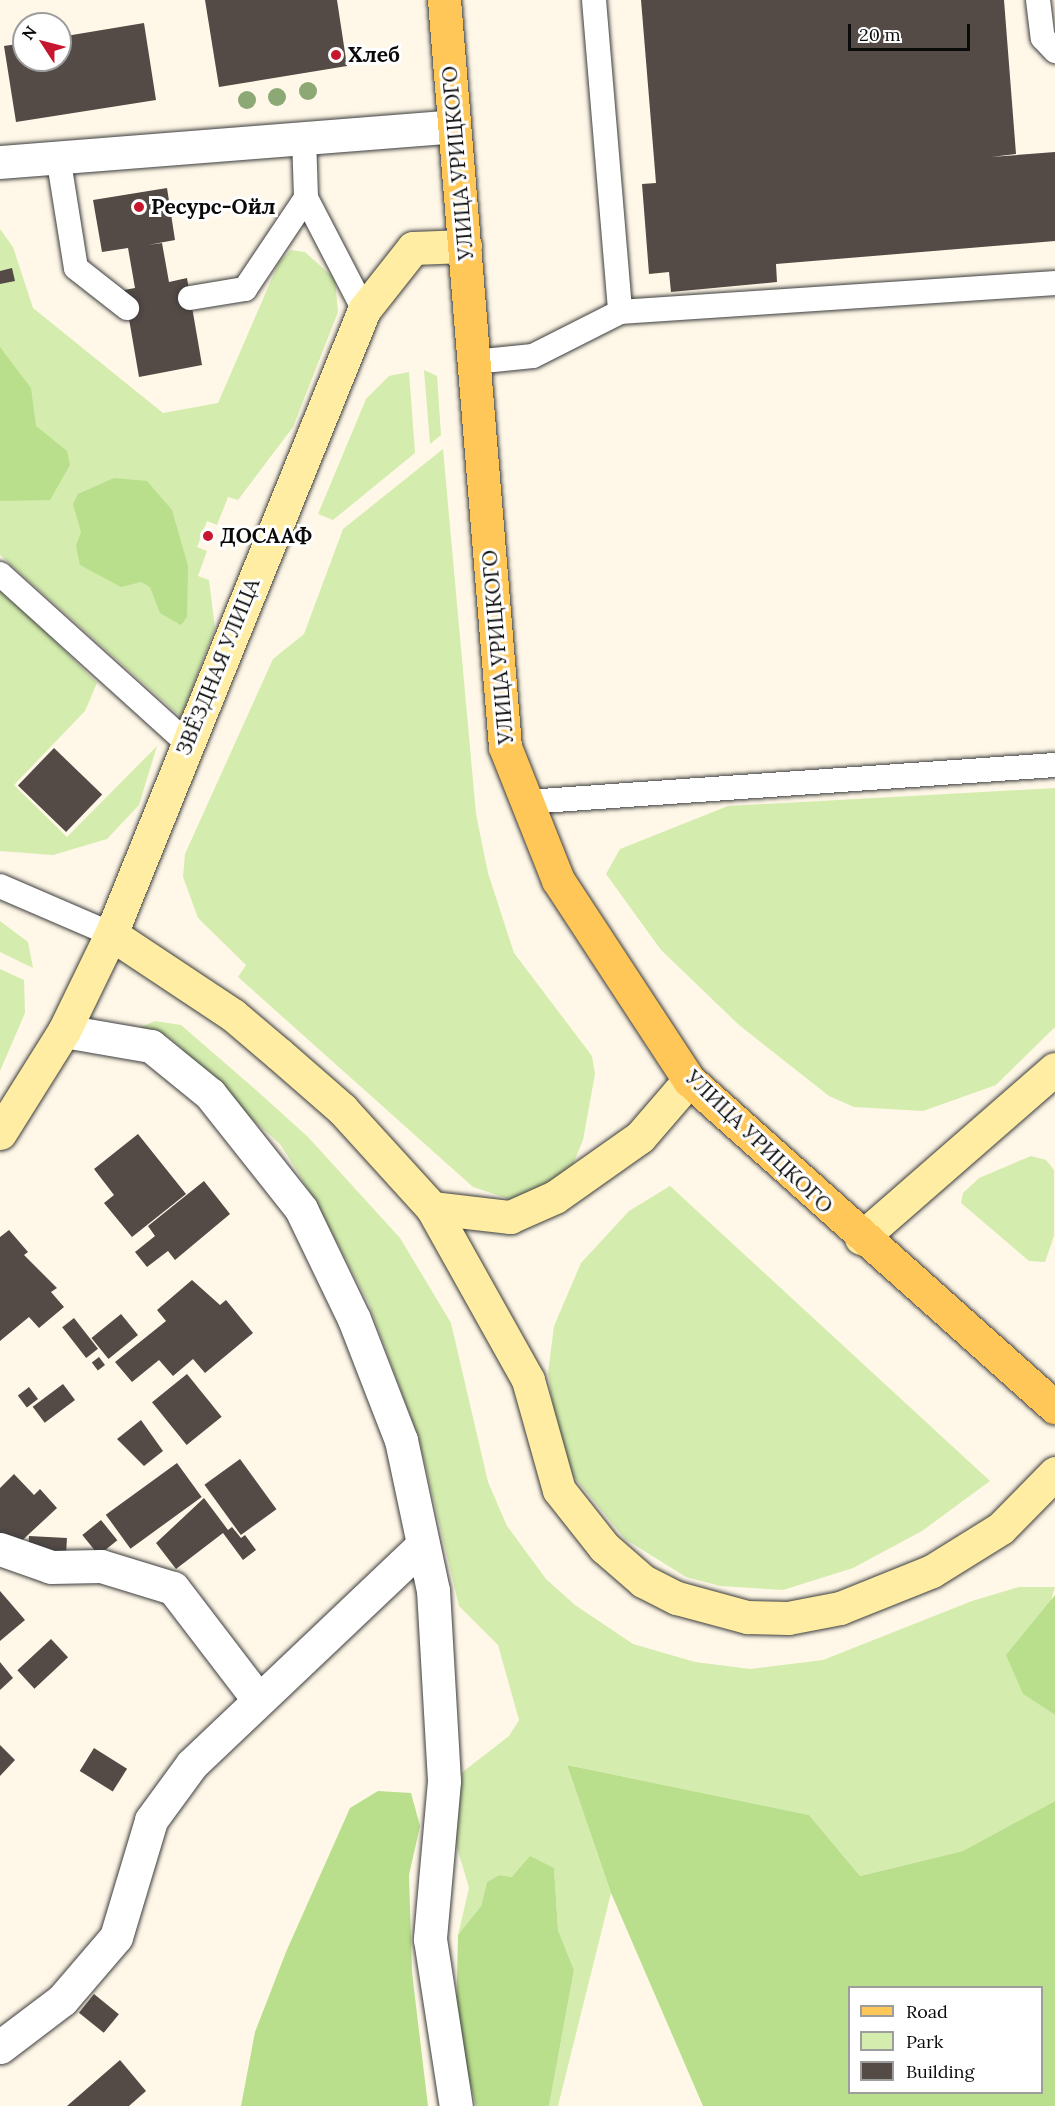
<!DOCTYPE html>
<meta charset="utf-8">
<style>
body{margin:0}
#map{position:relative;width:1055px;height:2106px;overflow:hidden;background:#fff8e8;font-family:Lora,serif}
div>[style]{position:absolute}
.green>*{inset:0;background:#d4ecae}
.forest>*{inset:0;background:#b9df8c}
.building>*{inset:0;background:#544a46;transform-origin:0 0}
.roads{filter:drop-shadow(0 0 2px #3d3d3d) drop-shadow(0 0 2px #3d3d3d)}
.lane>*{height:24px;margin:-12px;padding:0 12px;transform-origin:12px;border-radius:12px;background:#fff}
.street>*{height:33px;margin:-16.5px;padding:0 16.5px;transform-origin:16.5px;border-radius:16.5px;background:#fff}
.secondary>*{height:33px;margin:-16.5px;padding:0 16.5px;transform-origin:16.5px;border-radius:16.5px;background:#ffeda3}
.primary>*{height:33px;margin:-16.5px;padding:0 16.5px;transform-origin:16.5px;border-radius:16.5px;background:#ffc758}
.trees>*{width:18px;height:18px;margin:-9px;border-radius:50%;background:#8ca874}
.dots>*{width:16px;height:16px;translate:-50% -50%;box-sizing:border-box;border:3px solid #fff;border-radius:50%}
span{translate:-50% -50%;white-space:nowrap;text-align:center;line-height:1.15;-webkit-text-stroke:6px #fff;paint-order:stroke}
.poi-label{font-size:21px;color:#0a0a0a;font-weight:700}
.left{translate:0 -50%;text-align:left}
.street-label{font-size:21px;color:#0a0a0a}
.legend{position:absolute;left:848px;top:1986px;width:195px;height:108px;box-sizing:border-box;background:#fff;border:2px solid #9d9d9d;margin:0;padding:8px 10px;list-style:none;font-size:18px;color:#0a0a0a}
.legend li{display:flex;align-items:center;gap:12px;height:30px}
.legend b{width:30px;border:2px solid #9d9d9d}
.north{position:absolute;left:12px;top:12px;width:60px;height:60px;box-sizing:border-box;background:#fff;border:2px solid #9d9d9d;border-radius:50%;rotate:306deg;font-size:16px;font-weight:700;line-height:24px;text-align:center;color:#0a0a0a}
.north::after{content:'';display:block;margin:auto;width:21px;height:27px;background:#c6172f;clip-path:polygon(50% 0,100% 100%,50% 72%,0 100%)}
.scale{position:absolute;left:848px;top:24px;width:122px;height:27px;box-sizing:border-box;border:3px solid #0a0a0a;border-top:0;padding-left:8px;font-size:18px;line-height:21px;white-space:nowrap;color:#0a0a0a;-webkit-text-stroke:4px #fff;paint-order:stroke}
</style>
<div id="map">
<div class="green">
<div style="clip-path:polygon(0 229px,13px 247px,33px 308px,163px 413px,218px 403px,279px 262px,291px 250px,305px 252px,335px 279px,338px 312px,293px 427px,238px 500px,228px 497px,217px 525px,207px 521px,197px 547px,207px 551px,198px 576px,209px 580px,215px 628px,181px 717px,0 555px)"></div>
<div style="clip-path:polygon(424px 370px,437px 376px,441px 435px,430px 444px)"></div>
<div style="clip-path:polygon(409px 372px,415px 453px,333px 520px,318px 514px,366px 399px,389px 376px)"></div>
<div style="clip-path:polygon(443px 449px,476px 814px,488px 873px,514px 953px,592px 1056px,595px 1074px,583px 1140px,571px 1169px,515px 1201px,473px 1187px,238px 977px,246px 965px,198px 918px,183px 877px,185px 854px,273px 659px,304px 634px,343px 529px)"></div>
<div style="clip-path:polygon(0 587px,97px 683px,85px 711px,14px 785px,67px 837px,157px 746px,139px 805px,107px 839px,53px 855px,0 851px)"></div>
<div style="clip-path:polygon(1055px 788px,1055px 1027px,996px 1085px,923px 1111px,854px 1107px,829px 1096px,739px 1025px,661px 950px,606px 874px,620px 849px,728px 806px)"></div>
<div style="clip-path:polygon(0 921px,28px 942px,33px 968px,0 952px)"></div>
<div style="clip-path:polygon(0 969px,24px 980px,25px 1013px,0 1071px)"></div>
<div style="clip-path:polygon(155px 1021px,181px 1025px,256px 1090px,308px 1137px,400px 1238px,451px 1323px,488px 1482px,507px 1526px,546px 1579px,575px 1605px,633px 1644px,695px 1662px,750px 1669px,823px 1660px,972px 1601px,1019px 1587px,1055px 1587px,1023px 1694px,1055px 1715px,1055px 1801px,963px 1851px,860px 1876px,809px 1815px,567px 1765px,611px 1893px,558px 2106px,549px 2106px,574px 1970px,558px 1930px,554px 1868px,512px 1877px,499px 1875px,487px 1882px,481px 1906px,458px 1935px,469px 1888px,455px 1841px,460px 1774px,509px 1736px,519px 1720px,498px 1645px,459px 1606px,419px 1439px,369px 1304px,315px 1200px,280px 1144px,179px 1055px,183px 1049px,166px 1035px,157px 1040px,129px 1032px)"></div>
<div style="clip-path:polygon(1031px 1156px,1046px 1160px,1054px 1170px,1054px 1236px,1045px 1262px,1029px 1261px,961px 1203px,963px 1193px,979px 1178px)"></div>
<div style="clip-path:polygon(670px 1186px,990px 1481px,922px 1531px,853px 1568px,783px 1590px,720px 1586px,686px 1577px,625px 1539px,574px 1477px,559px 1446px,548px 1373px,554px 1326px,581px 1263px,629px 1211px)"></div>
</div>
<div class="forest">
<div style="clip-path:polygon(0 347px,31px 388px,36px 426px,67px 451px,70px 465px,50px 500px,0 501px)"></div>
<div style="clip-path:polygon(114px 478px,147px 481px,172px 510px,188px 566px,187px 617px,181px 625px,160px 613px,150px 587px,141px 582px,121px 587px,80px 565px,76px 546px,81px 532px,73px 504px,78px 494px)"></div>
<div style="clip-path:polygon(1055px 1595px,1055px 1715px,1023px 1694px,1006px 1655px)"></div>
<div style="clip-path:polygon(evenodd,567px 1765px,809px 1815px,860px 1876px,963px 1851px,1055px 1801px,1055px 2106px,703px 2106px,611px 1893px,567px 1765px,850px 1988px,1042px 1988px,1042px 2092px,850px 2092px,850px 1988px)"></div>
<div style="clip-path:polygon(378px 1791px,411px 1793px,420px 1826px,409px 1875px,412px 1972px,428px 2106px,241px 2106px,255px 2032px,286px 1952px,350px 1808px)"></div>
<div style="clip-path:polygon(530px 1856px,554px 1868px,558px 1930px,574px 1970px,549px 2106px,476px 2106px,456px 2026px,458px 1935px,481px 1906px,487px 1882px,499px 1875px,512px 1877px)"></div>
</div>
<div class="building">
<div style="clip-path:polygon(205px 0,337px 0,347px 66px,219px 87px)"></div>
<div style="clip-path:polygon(641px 0,1004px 0,1016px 154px,991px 157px,1055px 152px,1055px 241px,776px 264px,777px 282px,671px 292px,669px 272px,649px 274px,642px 184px,656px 183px)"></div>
<div style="clip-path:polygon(144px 23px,156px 100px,16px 122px,4px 46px,24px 43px,24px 60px,60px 60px,60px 37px)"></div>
<div style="clip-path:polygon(167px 188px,175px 240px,148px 245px,162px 243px,169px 282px,187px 278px,202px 365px,139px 377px,124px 290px,135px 288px,128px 248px,102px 252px,93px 200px)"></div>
<div style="clip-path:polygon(12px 268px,15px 281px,0 284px,0 271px)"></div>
<div style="left:54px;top:748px;width:67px;height:52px;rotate:44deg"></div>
<div style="clip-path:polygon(138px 1134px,186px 1194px,132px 1237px,104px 1203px,114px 1195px,94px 1169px)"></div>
<div style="clip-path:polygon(204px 1181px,230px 1214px,175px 1260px,168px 1251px,147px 1267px,135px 1252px,155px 1236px,148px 1226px)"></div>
<div style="clip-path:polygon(9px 1230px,28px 1252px,24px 1255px,57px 1288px,51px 1292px,64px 1307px,39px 1328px,29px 1317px,0 1341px,0 1237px)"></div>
<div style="clip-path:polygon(192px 1280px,220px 1305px,226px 1300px,253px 1333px,205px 1373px,193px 1359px,173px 1376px,159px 1360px,132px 1382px,115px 1362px,166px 1321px,157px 1310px)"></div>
<div style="left:121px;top:1314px;width:27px;height:38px;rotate:51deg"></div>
<div style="left:74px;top:1318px;width:39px;height:15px;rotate:52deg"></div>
<div style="left:99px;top:1357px;width:10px;height:9px;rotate:53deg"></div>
<div style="left:187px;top:1374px;width:55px;height:45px;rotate:51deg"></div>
<div style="left:63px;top:1384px;width:20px;height:38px;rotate:53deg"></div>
<div style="left:29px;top:1387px;width:15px;height:14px;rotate:53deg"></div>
<div style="clip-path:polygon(141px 1420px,163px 1451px,144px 1466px,117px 1439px)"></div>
<div style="left:240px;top:1459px;width:62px;height:44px;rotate:54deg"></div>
<div style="left:177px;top:1463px;width:42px;height:88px;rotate:54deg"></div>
<div style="clip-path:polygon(14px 1474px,34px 1495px,40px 1489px,57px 1508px,16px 1546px,0 1535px,0 1488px)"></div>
<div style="clip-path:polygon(204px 1498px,228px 1530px,232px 1527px,241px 1538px,245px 1535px,256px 1550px,243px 1560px,223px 1533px,176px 1569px,156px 1543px)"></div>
<div style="left:101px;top:1520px;width:26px;height:24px;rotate:51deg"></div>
<div style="left:29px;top:1536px;width:38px;height:19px;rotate:3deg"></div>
<div style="clip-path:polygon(0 1591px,25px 1620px,0 1641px)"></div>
<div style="left:51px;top:1639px;width:25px;height:46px;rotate:47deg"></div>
<div style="clip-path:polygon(0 1662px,13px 1678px,0 1690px)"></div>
<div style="clip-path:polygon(0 1745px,15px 1760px,0 1776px)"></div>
<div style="left:94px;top:1748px;width:39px;height:27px;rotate:32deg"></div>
<div style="left:94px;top:1994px;width:32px;height:24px;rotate:39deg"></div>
<div style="clip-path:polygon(120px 2060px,146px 2091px,129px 2106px,67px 2106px)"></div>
</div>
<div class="roads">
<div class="lane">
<div style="left:594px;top:0;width:313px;rotate:85.2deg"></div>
<div style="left:1038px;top:0;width:38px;rotate:83deg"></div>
<div style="left:1043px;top:38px;width:18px;rotate:47deg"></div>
<div style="left:304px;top:137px;width:61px;rotate:88.1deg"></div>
<div style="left:306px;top:198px;width:126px;rotate:62.6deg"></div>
<div style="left:58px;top:156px;width:113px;rotate:80.9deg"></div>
<div style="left:76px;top:268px;width:65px;rotate:38.1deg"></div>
<div style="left:190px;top:298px;width:56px;rotate:-9.3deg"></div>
<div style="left:245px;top:289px;width:110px;rotate:-56.2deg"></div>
<div style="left:474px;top:362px;width:59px;rotate:-5.8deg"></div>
<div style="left:533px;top:356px;width:97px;rotate:-26.8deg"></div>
<div style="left:620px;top:312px;width:436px;rotate:-3.8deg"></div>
<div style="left:0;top:574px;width:252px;rotate:42.1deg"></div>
<div style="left:527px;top:802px;width:529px;rotate:-4.01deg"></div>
<div style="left:0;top:886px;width:121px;rotate:23.4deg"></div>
</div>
<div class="street">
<div style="left:0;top:162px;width:455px;rotate:-4.5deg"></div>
<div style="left:64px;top:1031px;width:88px;rotate:9.8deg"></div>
<div style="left:151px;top:1046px;width:76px;rotate:39.1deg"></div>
<div style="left:210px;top:1094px;width:147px;rotate:51.6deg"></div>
<div style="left:301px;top:1209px;width:122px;rotate:64.3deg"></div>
<div style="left:354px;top:1319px;width:130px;rotate:68.8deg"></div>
<div style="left:401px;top:1440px;width:153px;rotate:78deg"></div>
<div style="left:433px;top:1590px;width:191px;rotate:86.7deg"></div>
<div style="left:444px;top:1781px;width:159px;rotate:95.1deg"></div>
<div style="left:430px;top:1939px;width:169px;rotate:81.2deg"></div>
<div style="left:0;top:1549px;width:54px;rotate:19.4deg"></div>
<div style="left:51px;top:1567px;width:50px;rotate:-1.1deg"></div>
<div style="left:101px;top:1566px;width:75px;rotate:17deg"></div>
<div style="left:173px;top:1588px;width:138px;rotate:52.6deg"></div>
<div style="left:0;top:2047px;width:78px;rotate:-37.2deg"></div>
<div style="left:62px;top:2000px;width:83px;rotate:-49.4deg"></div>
<div style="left:116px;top:1937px;width:122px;rotate:-73.3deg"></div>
<div style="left:151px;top:1820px;width:69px;rotate:-53.8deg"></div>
<div style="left:192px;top:1764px;width:318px;rotate:-43.5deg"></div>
</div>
<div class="secondary">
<div style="left:111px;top:934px;width:146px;rotate:33.6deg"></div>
<div style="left:233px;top:1015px;width:60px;rotate:40.3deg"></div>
<div style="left:279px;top:1054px;width:84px;rotate:41.1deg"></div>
<div style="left:342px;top:1109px;width:134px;rotate:47.7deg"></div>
<div style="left:432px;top:1208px;width:197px;rotate:60.8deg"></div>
<div style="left:528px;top:1380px;width:114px;rotate:74.3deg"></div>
<div style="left:559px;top:1490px;width:73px;rotate:51.7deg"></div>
<div style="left:604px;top:1547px;width:52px;rotate:41.1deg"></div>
<div style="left:643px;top:1581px;width:38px;rotate:27deg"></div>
<div style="left:677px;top:1598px;width:73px;rotate:15.2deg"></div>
<div style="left:747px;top:1617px;width:41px;rotate:1.4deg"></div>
<div style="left:788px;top:1618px;width:53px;rotate:-10.9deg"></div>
<div style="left:840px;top:1608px;width:99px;rotate:-21.9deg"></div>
<div style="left:932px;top:1571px;width:81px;rotate:-31.9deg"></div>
<div style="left:1001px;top:1528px;width:77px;rotate:-45.5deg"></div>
<div style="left:0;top:1133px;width:120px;rotate:-57.9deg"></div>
<div style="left:64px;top:1031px;width:108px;rotate:-64.1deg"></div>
<div style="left:111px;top:934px;width:673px;rotate:-67.93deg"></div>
<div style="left:364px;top:310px;width:79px;rotate:-51.7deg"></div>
<div style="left:413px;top:248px;width:52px;rotate:-2.2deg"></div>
<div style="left:432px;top:1208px;width:79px;rotate:6.6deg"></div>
<div style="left:510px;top:1217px;width:49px;rotate:-24deg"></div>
<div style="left:555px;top:1197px;width:104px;rotate:-35.2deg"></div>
<div style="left:640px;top:1137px;width:75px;rotate:-49.3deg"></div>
<div style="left:861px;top:1238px;width:257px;rotate:-41.1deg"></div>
</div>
<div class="primary">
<div style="left:444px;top:0;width:749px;rotate:85.33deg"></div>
<div style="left:505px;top:747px;width:143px;rotate:68.3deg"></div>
<div style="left:558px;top:880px;width:239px;rotate:56.8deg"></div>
<div style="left:689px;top:1080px;width:491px;rotate:41.8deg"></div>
</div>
</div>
<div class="trees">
<div style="left:308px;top:91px"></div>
<div style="left:277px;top:97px"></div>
<div style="left:247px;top:100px"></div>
</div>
<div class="dots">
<div style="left:336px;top:55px;background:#c6172f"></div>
<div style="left:139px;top:207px;background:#c6172f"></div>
<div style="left:208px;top:536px;background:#c6172f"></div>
</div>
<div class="poi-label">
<span class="left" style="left:348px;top:55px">Хлеб</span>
<span class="left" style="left:151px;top:207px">Ресурс-Ойл</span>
<span class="left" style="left:220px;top:536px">ДОСААФ</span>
</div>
<div class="street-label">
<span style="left:458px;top:163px;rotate:-95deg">УЛИЦА УРИЦКОГО</span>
<span style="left:498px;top:647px;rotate:-95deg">УЛИЦА УРИЦКОГО</span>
<span style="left:218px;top:667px;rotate:-68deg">ЗВЁЗДНАЯ УЛИЦА</span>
<span style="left:759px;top:1142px;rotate:44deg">УЛИЦА УРИЦКОГО</span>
</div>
<ul class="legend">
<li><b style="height:8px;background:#ffc758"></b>Road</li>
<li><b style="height:16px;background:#d4ecae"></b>Park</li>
<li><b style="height:16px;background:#544a46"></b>Building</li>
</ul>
<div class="north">N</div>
<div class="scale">20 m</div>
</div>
